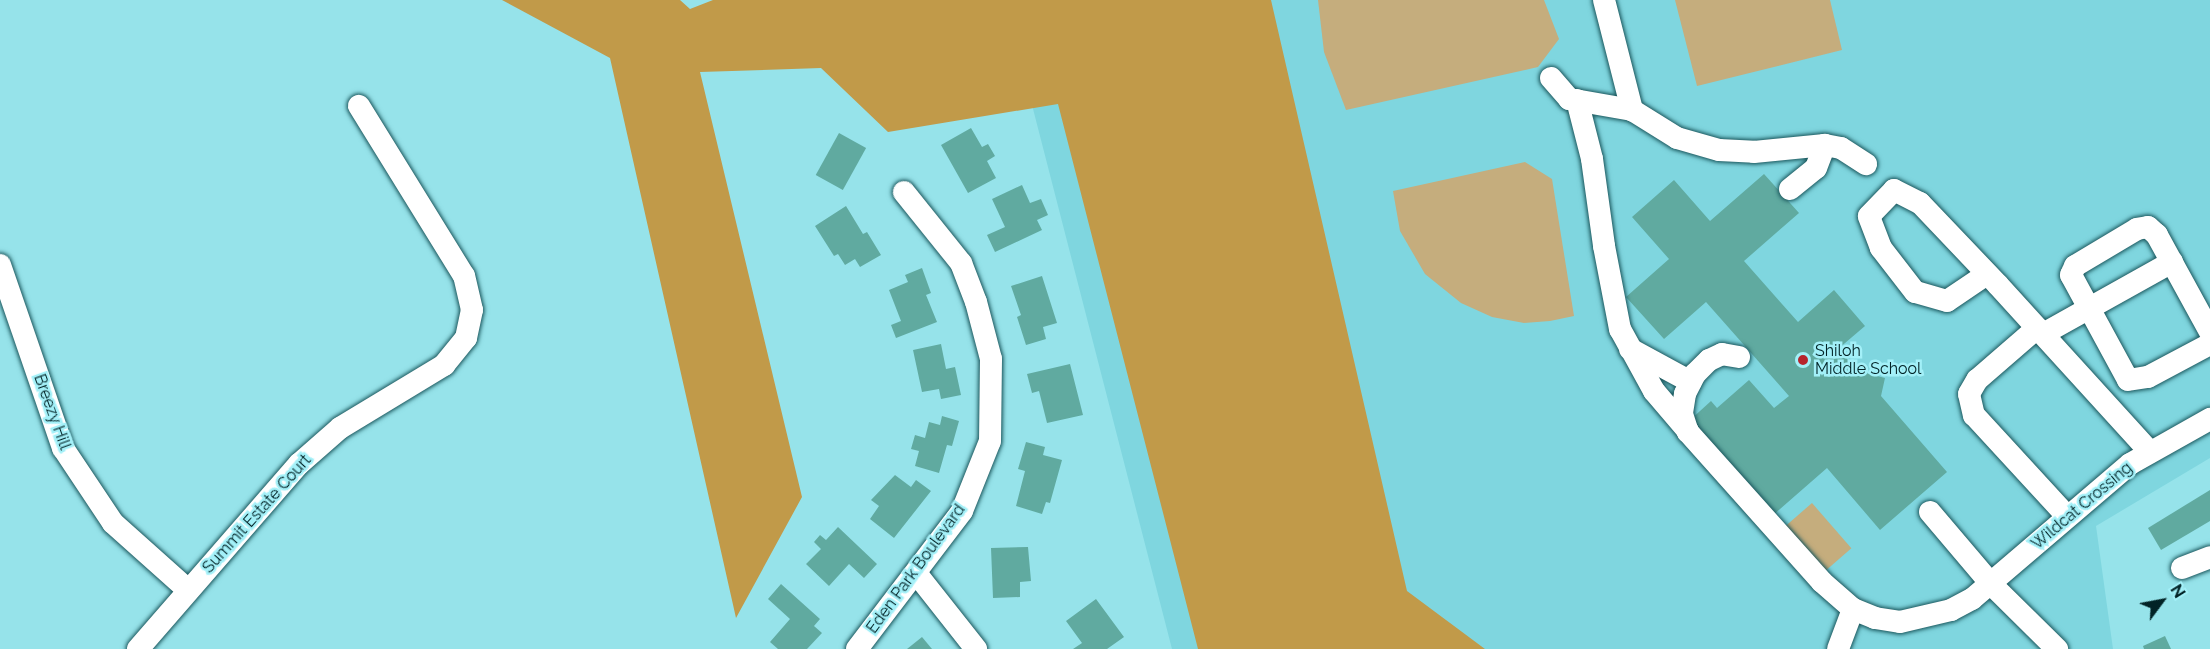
<!DOCTYPE html>
<style>
body{margin:0}
#map{position:relative;width:2210px;height:649px;overflow:hidden;background:#96e3ea;font-family:Raleway,sans-serif}
div>[style]{position:absolute}
.built>*{inset:0;background:#7fd6df}
.green>*{inset:0;background:#c5ad7d;transform-origin:0 0}
.forest>*{inset:0;background:#c19a49}
.building>*{inset:0;background:#60aaa0;transform-origin:0 0}
.roads{filter:drop-shadow(0 0 2px #1b575d) drop-shadow(0 0 2px #1b575d)}
.minor>*{height:22px;margin:-11px;padding:0 11px;transform-origin:11px;border-radius:11px;background:#fff}
.dots>*{width:16px;height:16px;translate:-50% -50%;box-sizing:border-box;border:3px solid #a3f0f8;border-radius:50%}
span{translate:-50% -50%;white-space:nowrap;text-align:center;line-height:1.15;-webkit-text-stroke:5px #a3f0f8;paint-order:stroke}
.poi-label{font-size:16px;color:#022326}
.left{translate:0 -50%;text-align:left}
.street-label{font-size:16px;color:#022326}
.north{position:absolute;left:2132px;top:571px;width:60px;height:60px;-webkit-text-stroke:4px #a3f0f8;paint-order:stroke;rotate:58deg;font-size:16px;font-weight:700;line-height:24px;text-align:center;color:#022326}
.north::after{content:'';display:block;margin:auto;width:21px;height:27px;background:#022326;clip-path:polygon(50% 0,100% 100%,50% 72%,0 100%)}
</style>
<div id="map">
<div class="built">
<div style="clip-path:polygon(1005px 0,2210px 0,2210px 458px,2096px 526px,2113px 649px,1172px 649px)"></div>
</div>
<div class="green">
<div style="clip-path:polygon(1318px 0,1544px 0,1559px 39px,1538px 67px,1346px 110px,1324px 52px)"></div>
<div style="clip-path:polygon(1675px 0,1830px 0,1842px 50px,1697px 86px)"></div>
<div style="clip-path:polygon(1525px 162px,1552px 179px,1574px 316px,1550px 321px,1524px 323px,1492px 317px,1461px 303px,1425px 274px,1400px 231px,1393px 191px)"></div>
<div style="left:1812px;top:503px;width:60px;height:35px;rotate:49deg"></div>
</div>
<div class="forest">
<div style="clip-path:polygon(502px 0,680px 0,690px 9px,713px 0,1271px 0,1407px 591px,1485px 649px,1198px 649px,1058px 104px,888px 132px,821px 68px,700px 72px,802px 497px,736px 618px,610px 58px)"></div>
</div>
<div class="building">
<div style="clip-path:polygon(971px 128px,982px 147px,988px 144px,995px 156px,987px 161px,996px 178px,968px 193px,941px 145px)"></div>
<div style="left:839px;top:133px;width:31px;height:48px;rotate:29deg"></div>
<div style="clip-path:polygon(1764px 174px,1799px 213px,1744px 261px,1798px 322px,1834px 290px,1865px 326px,1838px 349px,1858px 371px,1885px 378px,1881px 396px,1947px 472px,1880px 530px,1827px 468px,1772px 516px,1689px 421px,1711px 401px,1717px 408px,1749px 380px,1774px 408px,1789px 396px,1706px 302px,1664px 339px,1626px 297px,1669px 259px,1632px 217px,1674px 180px,1710px 221px)"></div>
<div style="clip-path:polygon(1022px 185px,1030px 203px,1041px 199px,1048px 215px,1037px 220px,1042px 230px,995px 252px,987px 235px,1005px 227px,992px 199px)"></div>
<div style="clip-path:polygon(846px 206px,863px 234px,867px 232px,881px 255px,860px 267px,855px 259px,845px 265px,838px 254px,834px 256px,815px 226px)"></div>
<div style="clip-path:polygon(922px 268px,931px 293px,926px 295px,937px 322px,896px 338px,891px 325px,901px 321px,889px 290px,908px 282px,905px 275px)"></div>
<div style="clip-path:polygon(1042px 276px,1057px 323px,1043px 327px,1046px 339px,1026px 345px,1017px 317px,1021px 315px,1011px 286px)"></div>
<div style="clip-path:polygon(941px 344px,946px 369px,955px 367px,961px 395px,941px 399px,939px 389px,922px 392px,913px 350px)"></div>
<div style="clip-path:polygon(1070px 364px,1083px 415px,1047px 423px,1039px 391px,1032px 393px,1027px 374px)"></div>
<div style="clip-path:polygon(942px 416px,959px 421px,952px 446px,947px 445px,939px 473px,915px 466px,919px 451px,911px 449px,915px 435px,925px 438px,929px 422px,940px 425px)"></div>
<div style="clip-path:polygon(1026px 442px,1045px 447px,1043px 455px,1062px 460px,1050px 503px,1046px 502px,1042px 514px,1016px 506px,1025px 471px,1018px 469px)"></div>
<div style="clip-path:polygon(895px 475px,911px 487px,916px 480px,931px 491px,894px 538px,870px 519px,879px 506px,871px 500px)"></div>
<div style="clip-path:polygon(2210px 490px,2210px 521px,2161px 550px,2148px 528px)"></div>
<div style="clip-path:polygon(838px 527px,877px 564px,864px 578px,849px 564px,829px 586px,806px 564px,821px 549px,814px 542px,820px 535px,826px 540px)"></div>
<div style="clip-path:polygon(1028px 547px,1031px 581px,1020px 582px,1020px 597px,993px 598px,991px 548px)"></div>
<div style="clip-path:polygon(781px 584px,820px 619px,814px 626px,822px 633px,807px 649px,778px 649px,770px 642px,790px 619px,768px 599px)"></div>
<div style="clip-path:polygon(1096px 599px,1124px 637px,1107px 649px,1073px 649px,1082px 643px,1066px 621px)"></div>
<div style="clip-path:polygon(2165px 636px,2171px 649px,2144px 649px,2143px 646px)"></div>
<div style="clip-path:polygon(922px 637px,932px 649px,907px 649px)"></div>
</div>
<div class="roads">
<div class="minor">
<div style="left:1604px;top:0;width:114px;rotate:75.7deg"></div>
<div style="left:1551px;top:78px;width:28px;rotate:49deg"></div>
<div style="left:1569px;top:99px;width:64px;rotate:9.9deg"></div>
<div style="left:1632px;top:110px;width:53px;rotate:31.9deg"></div>
<div style="left:1677px;top:138px;width:44px;rotate:15.9deg"></div>
<div style="left:1719px;top:150px;width:35px;rotate:3deg"></div>
<div style="left:1754px;top:152px;width:71px;rotate:-5.6deg"></div>
<div style="left:1825px;top:145px;width:16px;rotate:11deg"></div>
<div style="left:1841px;top:148px;width:30px;rotate:33deg"></div>
<div style="left:1577px;top:100px;width:61px;rotate:75.7deg"></div>
<div style="left:1592px;top:159px;width:88px;rotate:82.1deg"></div>
<div style="left:1604px;top:246px;width:85px;rotate:79.1deg"></div>
<div style="left:1620px;top:329px;width:71px;rotate:61.3deg"></div>
<div style="left:1654px;top:391px;width:52px;rotate:49.6deg"></div>
<div style="left:1790px;top:189px;width:33px;rotate:-39deg"></div>
<div style="left:1816px;top:168px;width:25px;rotate:-69deg"></div>
<div style="left:0;top:265px;width:194px;rotate:71deg"></div>
<div style="left:63px;top:448px;width:90px;rotate:56.3deg"></div>
<div style="left:113px;top:523px;width:101px;rotate:41.8deg"></div>
<div style="left:1987px;top:274px;width:48px;rotate:146deg"></div>
<div style="left:1947px;top:301px;width:33px;rotate:-164deg"></div>
<div style="left:1915px;top:292px;width:56px;rotate:-127.7deg"></div>
<div style="left:1881px;top:248px;width:34px;rotate:-111deg"></div>
<div style="left:1869px;top:216px;width:36px;rotate:-46deg"></div>
<div style="left:1894px;top:190px;width:29px;rotate:27deg"></div>
<div style="left:1920px;top:203px;width:113px;rotate:46.4deg"></div>
<div style="left:1998px;top:285px;width:226px;rotate:47.7deg"></div>
<div style="left:2037px;top:328px;width:79px;rotate:139.1deg"></div>
<div style="left:1977px;top:380px;width:16px;rotate:120deg"></div>
<div style="left:1969px;top:394px;width:22px;rotate:77deg"></div>
<div style="left:1974px;top:415px;width:137px;rotate:47.4deg"></div>
<div style="left:2210px;top:332px;width:111px;rotate:-118.7deg"></div>
<div style="left:2157px;top:235px;width:12px;rotate:-138deg"></div>
<div style="left:2148px;top:227px;width:11px;rotate:170deg"></div>
<div style="left:2137px;top:229px;width:72px;rotate:149.2deg"></div>
<div style="left:2075px;top:266px;width:10px;rotate:114deg"></div>
<div style="left:2071px;top:275px;width:119px;rotate:61.5deg"></div>
<div style="left:2128px;top:380px;width:20px;rotate:-9deg"></div>
<div style="left:2148px;top:377px;width:70px;rotate:-28deg"></div>
<div style="left:2043px;top:334px;width:148px;rotate:-29.2deg"></div>
<div style="left:1630px;top:349px;width:69px;rotate:28.4deg"></div>
<div style="left:1739px;top:357px;width:17px;rotate:-170deg"></div>
<div style="left:1722px;top:354px;width:14px;rotate:155deg"></div>
<div style="left:1709px;top:360px;width:20px;rotate:135deg"></div>
<div style="left:1695px;top:374px;width:22px;rotate:117deg"></div>
<div style="left:1685px;top:394px;width:20px;rotate:99deg"></div>
<div style="left:1682px;top:414px;width:19px;rotate:72deg"></div>
<div style="left:1688px;top:432px;width:201px;rotate:48.2deg"></div>
<div style="left:1822px;top:582px;width:41px;rotate:41.1deg"></div>
<div style="left:1853px;top:609px;width:24px;rotate:22deg"></div>
<div style="left:1875px;top:618px;width:25px;rotate:9deg"></div>
<div style="left:1900px;top:622px;width:52px;rotate:-13.2deg"></div>
<div style="left:1951px;top:610px;width:24px;rotate:-28deg"></div>
<div style="left:1972px;top:599px;width:208px;rotate:-40.5deg"></div>
<div style="left:2130px;top:464px;width:92px;rotate:-29.4deg"></div>
<div style="left:1930px;top:512px;width:94px;rotate:49.7deg"></div>
<div style="left:1991px;top:584px;width:93px;rotate:44.6deg"></div>
<div style="left:2182px;top:568px;width:30px;rotate:-21deg"></div>
<div style="left:916px;top:573px;width:97px;rotate:51.7deg"></div>
<div style="left:138px;top:649px;width:245px;rotate:-49deg"></div>
<div style="left:299px;top:464px;width:55px;rotate:-41.3deg"></div>
<div style="left:340px;top:428px;width:122px;rotate:-31.2deg"></div>
<div style="left:444px;top:365px;width:35px;rotate:-51deg"></div>
<div style="left:466px;top:338px;width:29px;rotate:-78deg"></div>
<div style="left:472px;top:310px;width:35px;rotate:-103deg"></div>
<div style="left:464px;top:276px;width:200px;rotate:-121.7deg"></div>
<div style="left:857px;top:649px;width:173px;rotate:-52.7deg"></div>
<div style="left:962px;top:511px;width:75px;rotate:-68.2deg"></div>
<div style="left:990px;top:441px;width:82px;rotate:-89.3deg"></div>
<div style="left:991px;top:359px;width:59px;rotate:-104.7deg"></div>
<div style="left:976px;top:302px;width:42px;rotate:-111deg"></div>
<div style="left:961px;top:263px;width:91px;rotate:-128.8deg"></div>
<div style="left:1838px;top:649px;width:43px;rotate:-69.4deg"></div>
</div>
</div>
<div class="dots">
<div style="left:1803px;top:360px;background:#b6252d"></div>
</div>
<div class="poi-label">
<span class="left" style="left:1815px;top:360px">Shiloh<br>Middle School</span>
</div>
<div class="street-label">
<span style="left:52px;top:412px;rotate:70deg">Breezy Hill</span>
<span style="left:2082px;top:506px;rotate:-40deg">Wildcat Crossing</span>
<span style="left:257px;top:514px;rotate:-48deg">Summit Estate Court</span>
<span style="left:916px;top:569px;rotate:-54deg">Eden Park Boulevard</span>
</div>
<div class="north">N</div>
</div>
